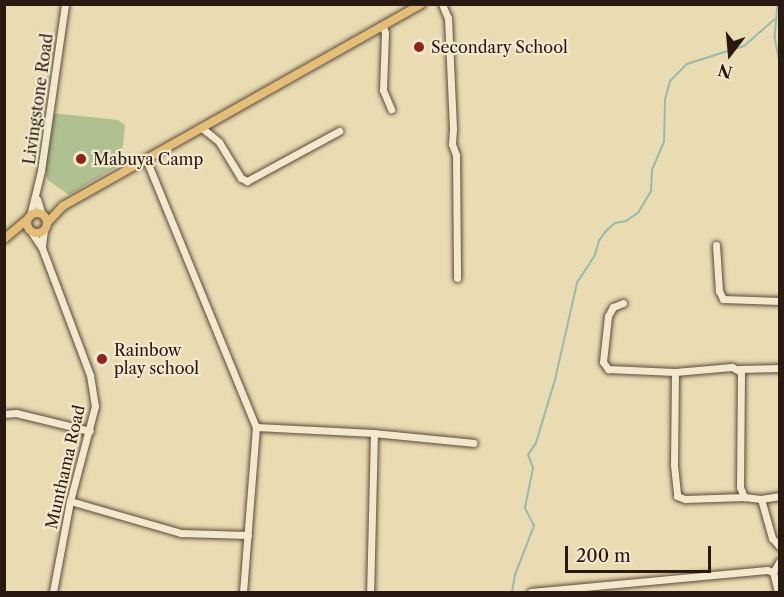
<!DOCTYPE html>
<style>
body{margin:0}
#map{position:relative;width:784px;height:597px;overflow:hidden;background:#e9dbb2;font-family:"Libre Caslon Text",serif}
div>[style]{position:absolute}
.green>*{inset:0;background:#b0c191}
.stream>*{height:1.5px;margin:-0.75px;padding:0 0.75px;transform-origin:0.75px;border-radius:0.75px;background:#97bbaa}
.roads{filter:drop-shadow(0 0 2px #594a39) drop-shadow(0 0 2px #594a39)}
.minor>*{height:7px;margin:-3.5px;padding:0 3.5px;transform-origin:3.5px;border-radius:3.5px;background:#f1e8cd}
.major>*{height:8px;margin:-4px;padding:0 4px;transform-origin:4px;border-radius:4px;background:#e4be79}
.major>.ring{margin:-4px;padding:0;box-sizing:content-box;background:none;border:8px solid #e4be79;border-radius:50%}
.dots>*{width:16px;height:16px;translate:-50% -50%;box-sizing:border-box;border:3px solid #f1e8cd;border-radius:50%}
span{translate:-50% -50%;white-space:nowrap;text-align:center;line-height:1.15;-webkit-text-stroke:4.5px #f1e8cd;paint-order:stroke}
.poi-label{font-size:16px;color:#291a11}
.left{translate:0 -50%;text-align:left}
.street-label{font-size:16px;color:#291a11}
.frame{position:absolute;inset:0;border:6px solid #291a11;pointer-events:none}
.north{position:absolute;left:700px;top:24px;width:60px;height:60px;-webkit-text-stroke:4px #f1e8cd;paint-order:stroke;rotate:196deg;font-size:16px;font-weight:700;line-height:24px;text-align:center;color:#291a11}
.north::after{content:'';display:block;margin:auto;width:21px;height:27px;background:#291a11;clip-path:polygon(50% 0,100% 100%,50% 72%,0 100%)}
.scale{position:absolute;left:565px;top:546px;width:146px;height:27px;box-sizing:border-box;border:3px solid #291a11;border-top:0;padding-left:8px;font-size:18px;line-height:21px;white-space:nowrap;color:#291a11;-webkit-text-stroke:4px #f1e8cd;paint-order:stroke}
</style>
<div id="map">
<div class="green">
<div style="clip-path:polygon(52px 113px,118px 120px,125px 125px,121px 164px,69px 195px,48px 180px,45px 171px)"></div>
</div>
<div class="stream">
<div style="left:778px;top:4px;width:33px;rotate:95deg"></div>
<div style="left:775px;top:37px;width:25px;rotate:79deg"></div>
<div style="left:512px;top:592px;width:17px;rotate:-80deg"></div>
<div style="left:515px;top:575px;width:53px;rotate:-68.8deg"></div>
<div style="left:534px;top:526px;width:20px;rotate:-117deg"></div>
<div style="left:525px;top:508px;width:41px;rotate:-78.7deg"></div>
<div style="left:533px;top:468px;width:14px;rotate:-111deg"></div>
<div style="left:528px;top:455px;width:14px;rotate:-56deg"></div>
<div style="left:536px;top:443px;width:66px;rotate:-73.2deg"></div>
<div style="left:555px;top:380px;width:99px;rotate:-77.2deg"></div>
<div style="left:577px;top:283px;width:33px;rotate:-57deg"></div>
<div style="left:595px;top:255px;width:15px;rotate:-74deg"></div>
<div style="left:599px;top:241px;width:11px;rotate:-56deg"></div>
<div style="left:605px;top:232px;width:13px;rotate:-42deg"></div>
<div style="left:615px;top:223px;width:11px;rotate:-10deg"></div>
<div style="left:626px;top:221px;width:14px;rotate:-34deg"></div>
<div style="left:638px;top:213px;width:26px;rotate:-59deg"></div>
<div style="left:651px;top:191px;width:21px;rotate:-87deg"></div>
<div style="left:652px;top:170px;width:30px;rotate:-67deg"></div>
<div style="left:664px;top:142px;width:42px;rotate:-88.6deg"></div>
<div style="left:665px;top:100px;width:20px;rotate:-75deg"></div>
<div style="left:670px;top:81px;width:24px;rotate:-45deg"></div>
<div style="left:687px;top:64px;width:60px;rotate:-17.5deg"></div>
<div style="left:744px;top:46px;width:40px;rotate:-41deg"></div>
</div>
<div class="roads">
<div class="minor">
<div style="left:442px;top:4px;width:15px;rotate:67deg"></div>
<div style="left:448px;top:18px;width:111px;rotate:87.4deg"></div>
<div style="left:453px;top:129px;width:15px;rotate:94deg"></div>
<div style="left:452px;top:144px;width:12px;rotate:70deg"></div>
<div style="left:456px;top:155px;width:123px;rotate:89.5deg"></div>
<div style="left:383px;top:26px;width:7px;rotate:74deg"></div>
<div style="left:385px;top:33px;width:57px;rotate:92deg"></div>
<div style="left:383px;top:90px;width:21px;rotate:67deg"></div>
<div style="left:202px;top:128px;width:22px;rotate:39deg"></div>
<div style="left:219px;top:142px;width:42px;rotate:58.6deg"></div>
<div style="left:241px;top:178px;width:7px;rotate:27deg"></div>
<div style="left:247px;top:181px;width:105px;rotate:-28.5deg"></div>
<div style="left:146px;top:159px;width:290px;rotate:67.7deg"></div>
<div style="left:256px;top:427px;width:166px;rotate:94.5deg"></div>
<div style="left:37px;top:199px;width:14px;rotate:73deg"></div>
<div style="left:30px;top:216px;width:46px;rotate:-76.3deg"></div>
<div style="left:41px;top:171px;width:169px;rotate:-81.8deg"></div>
<div style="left:32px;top:233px;width:18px;rotate:56deg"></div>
<div style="left:42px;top:248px;width:136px;rotate:69.3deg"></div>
<div style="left:90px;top:375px;width:31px;rotate:81deg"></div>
<div style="left:95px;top:406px;width:98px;rotate:104.7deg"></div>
<div style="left:70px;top:501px;width:93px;rotate:100.6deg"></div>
<div style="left:716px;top:245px;width:46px;rotate:86.3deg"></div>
<div style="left:719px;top:291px;width:9px;rotate:63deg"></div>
<div style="left:723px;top:299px;width:57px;rotate:2deg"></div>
<div style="left:42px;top:246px;width:17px;rotate:-83deg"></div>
<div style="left:623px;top:303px;width:11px;rotate:158deg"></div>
<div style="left:613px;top:307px;width:10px;rotate:119deg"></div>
<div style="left:608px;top:316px;width:46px;rotate:96.2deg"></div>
<div style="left:603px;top:362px;width:9px;rotate:54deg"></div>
<div style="left:608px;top:369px;width:67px;rotate:2.6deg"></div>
<div style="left:675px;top:372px;width:57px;rotate:-5deg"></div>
<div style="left:732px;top:367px;width:10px;rotate:29deg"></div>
<div style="left:741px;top:372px;width:115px;rotate:90.5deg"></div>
<div style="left:740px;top:487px;width:11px;rotate:68deg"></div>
<div style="left:739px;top:369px;width:41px;rotate:-1.4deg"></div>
<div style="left:675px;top:372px;width:93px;rotate:90.6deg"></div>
<div style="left:674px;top:465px;width:31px;rotate:84deg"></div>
<div style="left:677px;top:496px;width:9px;rotate:21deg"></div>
<div style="left:685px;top:499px;width:59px;rotate:-1.9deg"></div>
<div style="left:744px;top:497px;width:17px;rotate:7deg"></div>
<div style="left:761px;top:499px;width:41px;rotate:74.2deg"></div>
<div style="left:772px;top:538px;width:12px;rotate:48deg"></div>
<div style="left:4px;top:414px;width:12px;rotate:-5deg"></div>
<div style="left:16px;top:413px;width:76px;rotate:13.7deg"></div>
<div style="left:256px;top:427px;width:118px;rotate:2.9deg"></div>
<div style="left:374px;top:433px;width:159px;rotate:91.4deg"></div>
<div style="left:374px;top:433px;width:100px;rotate:5.7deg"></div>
<div style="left:761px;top:499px;width:19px;rotate:-9deg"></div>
<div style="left:70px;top:501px;width:116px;rotate:16.1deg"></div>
<div style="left:181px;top:533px;width:67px;rotate:1.7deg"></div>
<div style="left:531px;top:592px;width:237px;rotate:-5.3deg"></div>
<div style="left:767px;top:570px;width:6px;rotate:18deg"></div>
<div style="left:778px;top:592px;width:21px;rotate:-104deg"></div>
<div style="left:773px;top:572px;width:13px;rotate:-58deg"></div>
</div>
<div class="major">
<div class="ring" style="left:27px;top:213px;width:12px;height:12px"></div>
<div style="left:47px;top:223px;width:23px;rotate:-47deg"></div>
<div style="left:63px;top:206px;width:412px;rotate:-29.4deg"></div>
<div style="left:4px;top:239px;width:30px;rotate:-40deg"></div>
</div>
</div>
<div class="dots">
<div style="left:419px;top:47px;background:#8f2418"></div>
<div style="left:81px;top:159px;background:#8f2418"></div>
<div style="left:102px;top:359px;background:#8f2418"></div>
</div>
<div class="poi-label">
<span class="left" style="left:431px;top:47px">Secondary School</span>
<span class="left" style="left:93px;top:159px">Mabuya Camp</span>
<span class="left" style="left:114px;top:359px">Rainbow<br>play school</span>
</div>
<div class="street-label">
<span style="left:38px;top:99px;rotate:-82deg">Livingstone Road</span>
<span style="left:65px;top:467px;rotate:-77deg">Munthama Road</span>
</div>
<div class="frame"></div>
<div class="north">N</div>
<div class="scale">200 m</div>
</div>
